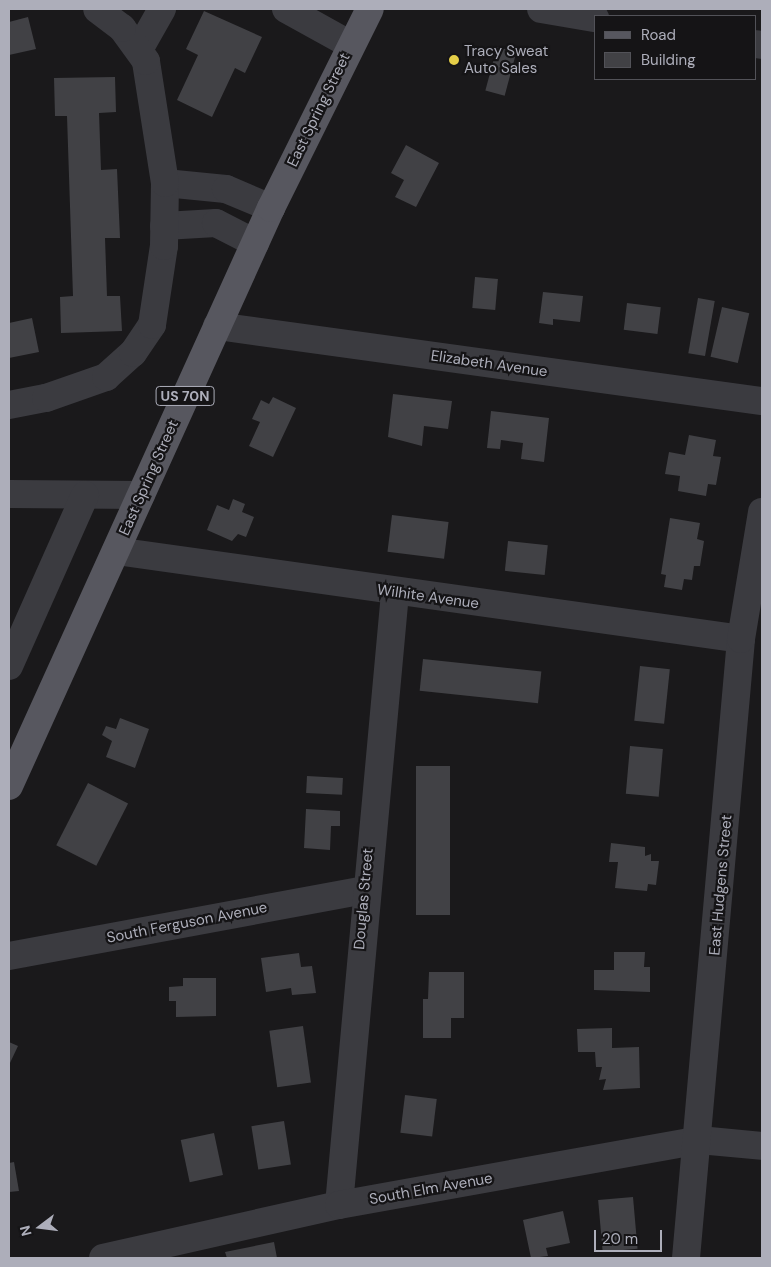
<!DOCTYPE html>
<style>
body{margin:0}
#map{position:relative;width:771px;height:1267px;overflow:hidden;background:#1a191b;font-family:"DM Sans",sans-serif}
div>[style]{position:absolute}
.building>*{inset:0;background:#414145;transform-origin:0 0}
.minor>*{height:28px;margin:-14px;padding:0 14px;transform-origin:14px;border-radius:14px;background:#3b3b40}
.major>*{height:28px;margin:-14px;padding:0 14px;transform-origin:14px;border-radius:14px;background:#57575f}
.dots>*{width:14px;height:14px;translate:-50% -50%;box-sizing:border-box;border:2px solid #151416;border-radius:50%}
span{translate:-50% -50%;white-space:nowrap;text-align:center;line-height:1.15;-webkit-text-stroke:4.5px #151416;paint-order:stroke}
.shield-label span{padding:1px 4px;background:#151416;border:1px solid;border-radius:4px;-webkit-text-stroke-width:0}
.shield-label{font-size:14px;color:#adaeba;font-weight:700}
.poi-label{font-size:15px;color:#adaeba}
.left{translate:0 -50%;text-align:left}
.street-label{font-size:15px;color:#adaeba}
.frame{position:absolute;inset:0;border:10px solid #adaeba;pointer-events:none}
.legend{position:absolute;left:594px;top:15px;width:162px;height:65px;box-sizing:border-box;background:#151416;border:1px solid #525258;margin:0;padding:6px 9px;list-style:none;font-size:15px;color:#adaeba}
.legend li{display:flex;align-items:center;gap:10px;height:25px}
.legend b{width:25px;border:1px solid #525258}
.north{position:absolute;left:15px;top:1202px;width:50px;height:50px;-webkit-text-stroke:4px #151416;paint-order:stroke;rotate:255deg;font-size:14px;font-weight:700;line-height:20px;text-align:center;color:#adaeba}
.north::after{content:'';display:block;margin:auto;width:18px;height:22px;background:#adaeba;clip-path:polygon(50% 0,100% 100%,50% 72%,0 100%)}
.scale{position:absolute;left:594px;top:1230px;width:68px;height:22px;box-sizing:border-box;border:2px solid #adaeba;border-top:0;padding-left:6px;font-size:15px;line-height:18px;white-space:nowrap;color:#adaeba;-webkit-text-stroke:4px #151416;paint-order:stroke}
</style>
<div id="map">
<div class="building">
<div style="clip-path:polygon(204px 11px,262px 37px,245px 73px,235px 68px,212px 117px,177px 100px,198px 55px,186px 49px)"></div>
<div style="clip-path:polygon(28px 17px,36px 49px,9px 55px,9px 22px)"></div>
<div style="left:497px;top:47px;width:20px;height:45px;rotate:15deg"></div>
<div style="clip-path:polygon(115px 77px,116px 112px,99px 113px,101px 170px,117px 169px,120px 238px,105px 238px,107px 296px,120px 296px,122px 331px,61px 333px,60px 297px,73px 296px,67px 116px,55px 116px,54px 78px)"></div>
<div style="clip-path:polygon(406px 145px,439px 163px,416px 207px,395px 197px,404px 180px,391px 173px)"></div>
<div style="left:475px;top:277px;width:23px;height:31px;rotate:5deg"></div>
<div style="clip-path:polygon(543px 292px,583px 296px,580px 322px,553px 319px,553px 325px,539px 323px)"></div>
<div style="left:698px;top:298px;width:17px;height:56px;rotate:10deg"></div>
<div style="left:627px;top:303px;width:34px;height:27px;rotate:7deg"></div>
<div style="left:722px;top:307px;width:28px;height:51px;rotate:13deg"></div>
<div style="clip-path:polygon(32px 318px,39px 352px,9px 358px,9px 323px)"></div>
<div style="clip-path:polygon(393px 394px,452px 401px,448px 429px,424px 426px,422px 446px,388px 437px)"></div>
<div style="clip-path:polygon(273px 397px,296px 408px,273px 457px,249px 446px,260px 422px,252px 419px,261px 400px,269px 404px)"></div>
<div style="clip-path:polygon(491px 411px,549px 418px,544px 462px,521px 459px,523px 443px,501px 440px,500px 449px,487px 448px)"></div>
<div style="clip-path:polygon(689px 435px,716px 440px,713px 456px,721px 457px,716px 485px,708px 484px,706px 496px,678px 491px,680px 476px,665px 474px,669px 452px,685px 455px)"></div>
<div style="clip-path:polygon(233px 499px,245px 504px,242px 512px,254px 517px,246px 537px,238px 534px,232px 541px,207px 530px,217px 505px,229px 510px)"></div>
<div style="left:392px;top:515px;width:57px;height:37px;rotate:7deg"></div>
<div style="clip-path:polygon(670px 518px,700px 523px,697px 539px,704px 541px,700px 566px,694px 566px,692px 580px,684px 579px,682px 590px,664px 587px,666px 575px,661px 574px)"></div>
<div style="left:508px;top:541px;width:40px;height:30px;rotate:6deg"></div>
<div style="left:423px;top:659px;width:119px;height:32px;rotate:6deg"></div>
<div style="left:640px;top:666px;width:30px;height:55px;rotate:6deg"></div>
<div style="clip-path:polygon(120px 718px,149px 729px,135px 768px,106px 757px,112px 741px,102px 735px,106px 726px,116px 729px)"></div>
<div style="left:630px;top:746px;width:33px;height:48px;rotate:5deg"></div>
<div style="left:416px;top:766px;width:34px;height:149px"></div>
<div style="left:307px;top:776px;width:36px;height:17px;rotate:3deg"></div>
<div style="left:88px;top:783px;width:45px;height:70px;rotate:27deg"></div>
<div style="clip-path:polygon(306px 809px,340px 811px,340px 826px,331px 826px,330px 850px,304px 848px)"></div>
<div style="clip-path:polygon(611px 843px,645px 847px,645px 856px,651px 854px,651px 861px,659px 861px,656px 885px,648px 884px,647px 891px,615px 888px,618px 862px,609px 862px)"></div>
<div style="clip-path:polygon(614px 952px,645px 952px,644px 967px,650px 967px,650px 992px,594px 990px,594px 970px,614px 970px)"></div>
<div style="clip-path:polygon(299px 953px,301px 967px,312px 966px,316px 993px,292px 995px,291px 988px,266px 992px,261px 958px)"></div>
<div style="clip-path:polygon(429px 972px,464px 972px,464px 1018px,451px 1018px,451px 1038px,423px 1038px,423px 999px,428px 999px)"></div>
<div style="clip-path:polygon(183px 978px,216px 978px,216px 1016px,176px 1017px,176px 1001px,169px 1001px,169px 987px,183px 986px)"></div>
<div style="left:303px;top:1026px;width:57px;height:34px;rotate:82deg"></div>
<div style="clip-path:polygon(612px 1028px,612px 1048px,639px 1047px,640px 1088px,603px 1090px,606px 1079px,599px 1080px,602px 1067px,596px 1067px,595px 1052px,578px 1052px,577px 1029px)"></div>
<div style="clip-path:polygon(9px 1042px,18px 1046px,9px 1065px)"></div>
<div style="left:405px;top:1095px;width:32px;height:38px;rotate:7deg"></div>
<div style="left:284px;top:1121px;width:44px;height:33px;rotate:81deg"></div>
<div style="left:214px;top:1133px;width:43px;height:34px;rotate:78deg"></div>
<div style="clip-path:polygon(14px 1162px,19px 1191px,9px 1192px,9px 1163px)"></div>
<div style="left:633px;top:1197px;width:52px;height:35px;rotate:85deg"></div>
<div style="clip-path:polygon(563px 1211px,570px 1243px,546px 1248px,548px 1256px,531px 1258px,523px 1220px)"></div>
<div style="clip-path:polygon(274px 1242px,277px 1258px,227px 1258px,225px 1252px)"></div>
</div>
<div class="minor">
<div style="left:286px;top:9px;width:74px;rotate:29deg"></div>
<div style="left:541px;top:9px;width:55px;rotate:9.5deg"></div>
<div style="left:755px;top:44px;width:7px;rotate:8deg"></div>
<div style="left:140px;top:48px;width:45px;rotate:-60.6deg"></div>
<div style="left:165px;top:183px;width:61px;rotate:5.6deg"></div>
<div style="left:226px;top:189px;width:49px;rotate:22.9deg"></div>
<div style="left:164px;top:226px;width:52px;rotate:-3.3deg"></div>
<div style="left:216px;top:223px;width:44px;rotate:27.1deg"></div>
<div style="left:217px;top:326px;width:550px;rotate:7.84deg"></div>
<div style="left:9px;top:405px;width:38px;rotate:-11deg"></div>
<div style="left:46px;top:398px;width:64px;rotate:-19.3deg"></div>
<div style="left:106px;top:377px;width:36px;rotate:-42deg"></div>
<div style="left:133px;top:353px;width:34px;rotate:-56deg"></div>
<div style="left:152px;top:325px;width:80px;rotate:-81.4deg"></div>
<div style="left:164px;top:246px;width:63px;rotate:-89.1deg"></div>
<div style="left:165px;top:183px;width:123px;rotate:-98.9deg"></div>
<div style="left:146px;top:61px;width:41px;rotate:-126deg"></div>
<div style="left:122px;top:28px;width:31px;rotate:-143deg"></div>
<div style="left:9px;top:494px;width:132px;rotate:0.4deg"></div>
<div style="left:116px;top:551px;width:631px;rotate:8.01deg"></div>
<div style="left:9px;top:666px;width:187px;rotate:-66deg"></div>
<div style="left:9px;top:956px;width:362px;rotate:-10.5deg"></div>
<div style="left:339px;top:1205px;width:615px;rotate:-84.77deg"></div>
<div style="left:103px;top:1258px;width:242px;rotate:-12.7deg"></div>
<div style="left:339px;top:1205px;width:366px;rotate:-10.2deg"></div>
<div style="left:699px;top:1140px;width:63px;rotate:5.4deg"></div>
<div style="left:686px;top:1258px;width:621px;rotate:-84.92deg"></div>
<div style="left:741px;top:639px;width:129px;rotate:-80.6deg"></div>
</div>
<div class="major">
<div style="left:9px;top:786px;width:635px;rotate:-65.62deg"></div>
<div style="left:271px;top:208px;width:222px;rotate:-63.6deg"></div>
</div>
<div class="dots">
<div style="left:454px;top:60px;background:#e5ce48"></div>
</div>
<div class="shield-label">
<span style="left:185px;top:396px">US 70N</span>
</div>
<div class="poi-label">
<span class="left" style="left:464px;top:60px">Tracy Sweat<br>Auto Sales</span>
</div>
<div class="street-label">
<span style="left:319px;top:110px;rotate:-64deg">East Spring Street</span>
<span style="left:489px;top:364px;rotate:8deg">Elizabeth Avenue</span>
<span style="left:149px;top:478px;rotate:-66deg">East Spring Street</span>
<span style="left:428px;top:597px;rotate:8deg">Wilhite Avenue</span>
<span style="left:721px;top:885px;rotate:-85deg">East Hudgens Street</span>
<span style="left:364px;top:899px;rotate:-85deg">Douglas Street</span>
<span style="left:187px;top:923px;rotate:-11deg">South Ferguson Avenue</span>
<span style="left:431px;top:1189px;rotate:-10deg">South Elm Avenue</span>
</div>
<div class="frame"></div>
<ul class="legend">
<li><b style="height:6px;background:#57575f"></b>Road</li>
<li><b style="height:14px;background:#414145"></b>Building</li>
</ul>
<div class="north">N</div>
<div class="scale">20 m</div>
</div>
